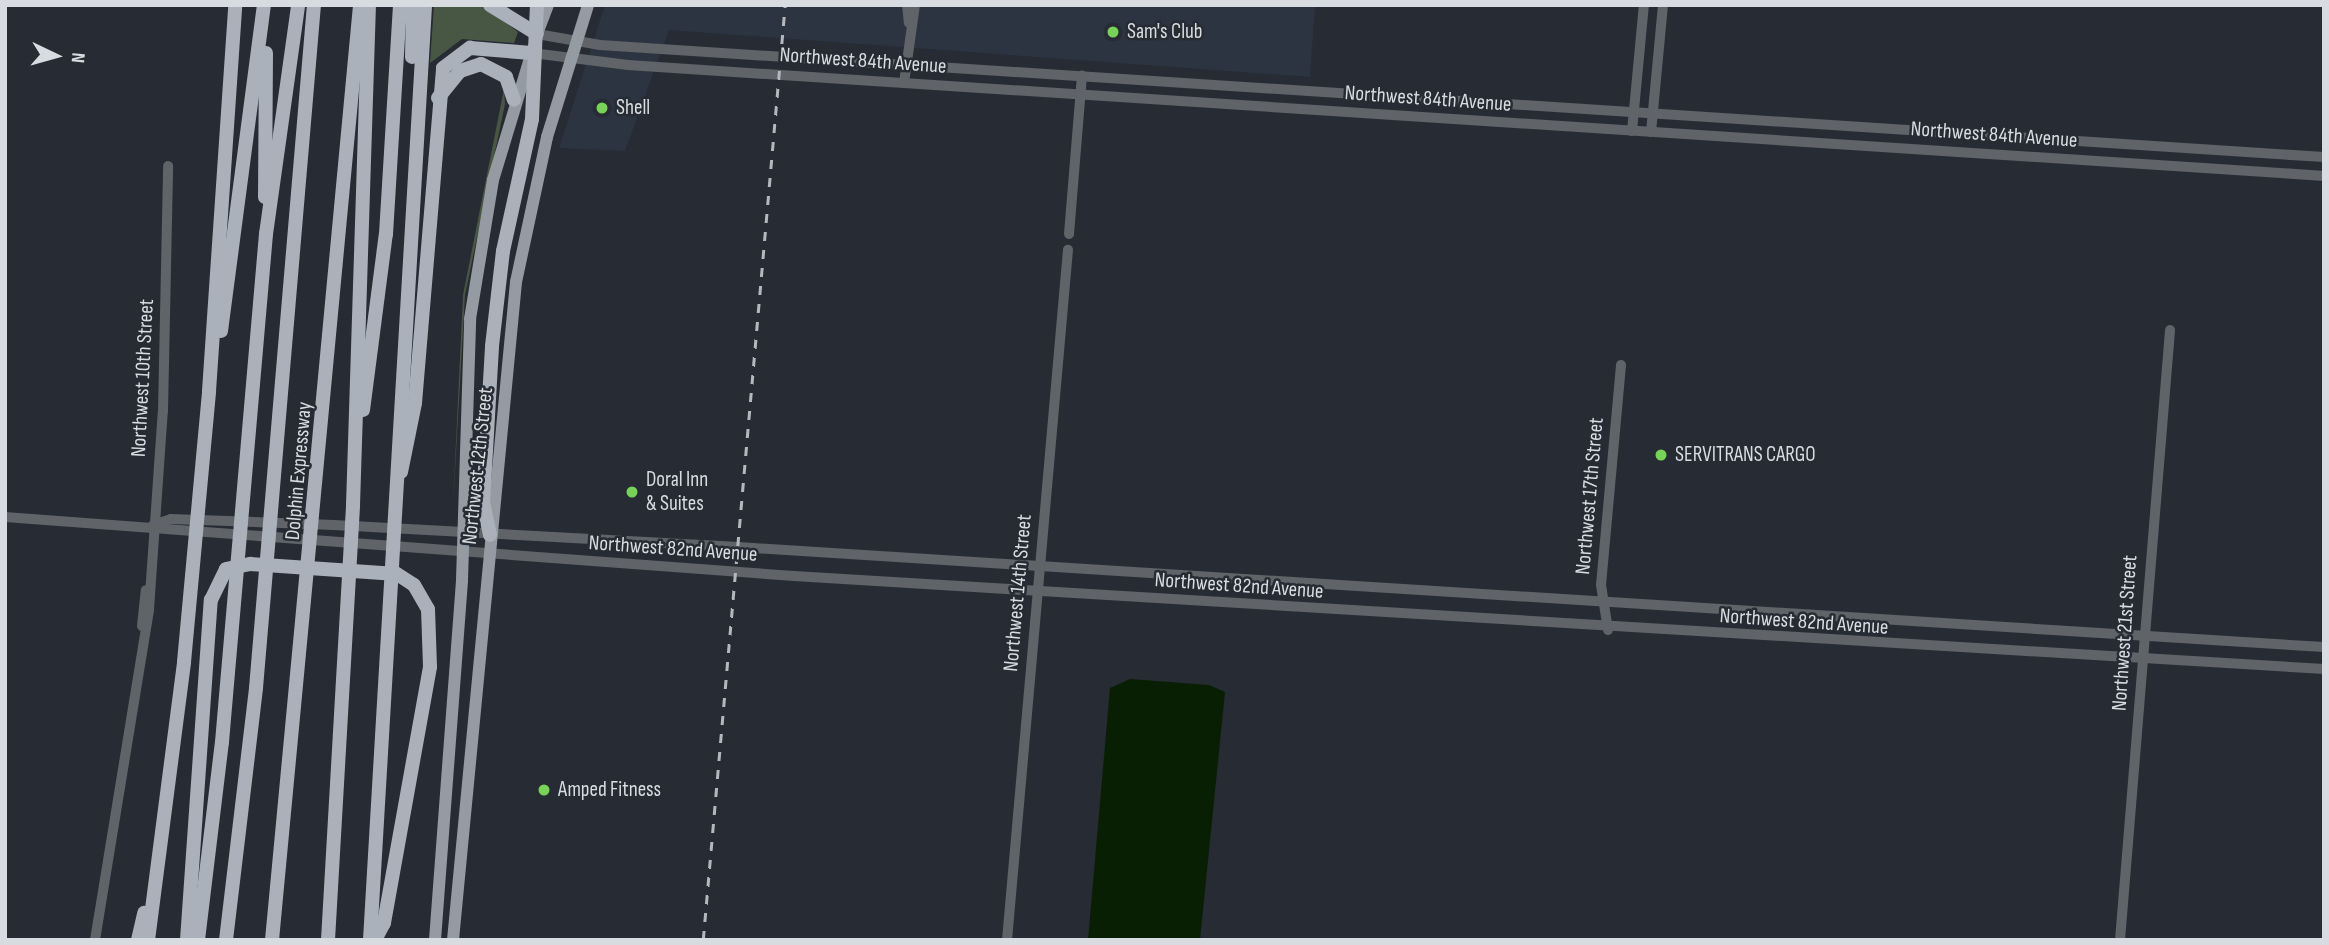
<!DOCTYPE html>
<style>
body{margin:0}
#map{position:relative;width:2329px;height:945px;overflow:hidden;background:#262b34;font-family:"Sofia Sans Condensed",sans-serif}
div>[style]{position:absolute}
.built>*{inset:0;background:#2c3442}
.green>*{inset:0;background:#485743}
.water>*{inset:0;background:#091f03}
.minor>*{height:10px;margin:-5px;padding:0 5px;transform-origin:5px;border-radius:5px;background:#606367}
.major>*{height:12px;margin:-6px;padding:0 6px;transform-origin:6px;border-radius:6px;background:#959ba3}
.highway>*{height:14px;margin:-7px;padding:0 7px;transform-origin:7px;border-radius:7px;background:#aab1bb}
.rail>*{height:2.5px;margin-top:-1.25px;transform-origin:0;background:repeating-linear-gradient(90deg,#b4b8be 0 9px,transparent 0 18px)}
.dots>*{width:19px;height:19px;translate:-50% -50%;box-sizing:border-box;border:4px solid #262b34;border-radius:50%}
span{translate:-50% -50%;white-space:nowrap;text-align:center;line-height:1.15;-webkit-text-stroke:5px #262b34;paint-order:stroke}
.poi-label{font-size:21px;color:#d8dce1}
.left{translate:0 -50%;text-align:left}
.street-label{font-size:21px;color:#d8dce1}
.frame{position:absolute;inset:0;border:7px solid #d8dce1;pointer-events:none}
.north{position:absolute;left:21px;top:21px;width:70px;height:70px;-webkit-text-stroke:5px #262b34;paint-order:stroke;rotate:95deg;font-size:19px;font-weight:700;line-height:28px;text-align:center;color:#d8dce1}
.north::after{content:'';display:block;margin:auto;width:24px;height:32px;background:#d8dce1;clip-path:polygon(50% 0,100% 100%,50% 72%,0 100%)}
</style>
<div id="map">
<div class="built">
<div style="clip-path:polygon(605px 5px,1315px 5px,1310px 77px,669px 30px,625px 151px,559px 148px)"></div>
</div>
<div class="green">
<div style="clip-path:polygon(434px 5px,484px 5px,518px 32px,514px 43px,462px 39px,430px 63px)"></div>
<div style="clip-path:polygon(504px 89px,505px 104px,465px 295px,453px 505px,463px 295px)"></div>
</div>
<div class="water">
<div style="clip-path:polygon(1130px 679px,1209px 685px,1225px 692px,1200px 940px,1088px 940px,1110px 688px)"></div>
</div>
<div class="minor">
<div style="left:907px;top:5px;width:18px;rotate:84deg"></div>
<div style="left:537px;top:34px;width:64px;rotate:9.9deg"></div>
<div style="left:600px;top:45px;width:1728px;rotate:3.72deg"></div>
<div style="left:532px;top:53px;width:97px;rotate:7.1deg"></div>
<div style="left:628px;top:65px;width:1700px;rotate:3.74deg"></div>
<div style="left:904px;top:83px;width:79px;rotate:-82deg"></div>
<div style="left:1632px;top:131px;width:127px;rotate:-84.6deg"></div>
<div style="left:1651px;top:132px;width:128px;rotate:-84.6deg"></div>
<div style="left:1069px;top:234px;width:159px;rotate:-85.3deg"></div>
<div style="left:5px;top:517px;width:791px;rotate:4.28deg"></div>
<div style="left:794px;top:576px;width:1533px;rotate:3.48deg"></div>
<div style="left:153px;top:525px;width:19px;rotate:-18deg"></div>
<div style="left:171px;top:519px;width:163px;rotate:2.1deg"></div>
<div style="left:334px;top:525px;width:405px;rotate:3.1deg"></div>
<div style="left:738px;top:547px;width:1589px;rotate:3.61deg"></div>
<div style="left:142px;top:626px;width:36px;rotate:-84deg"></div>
<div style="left:1608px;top:630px;width:46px;rotate:-98.8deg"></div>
<div style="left:1601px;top:585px;width:221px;rotate:-84.8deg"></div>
<div style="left:95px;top:940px;width:335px;rotate:-80.7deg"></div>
<div style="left:149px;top:609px;width:198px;rotate:-86deg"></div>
<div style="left:163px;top:411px;width:245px;rotate:-88.8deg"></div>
<div style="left:1007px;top:940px;width:693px;rotate:-84.95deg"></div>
<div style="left:2120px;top:940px;width:612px;rotate:-85.31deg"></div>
</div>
<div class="major">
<div style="left:538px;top:31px;width:28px;rotate:-69deg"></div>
<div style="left:435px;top:940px;width:361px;rotate:-85.7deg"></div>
<div style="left:462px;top:580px;width:261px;rotate:-88.2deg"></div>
<div style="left:470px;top:319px;width:141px;rotate:-80.6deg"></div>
<div style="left:493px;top:180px;width:138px;rotate:-73.1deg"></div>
<div style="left:453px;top:940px;width:661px;rotate:-84.53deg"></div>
<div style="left:516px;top:282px;width:148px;rotate:-77.9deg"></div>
<div style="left:547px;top:137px;width:138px;rotate:-72.7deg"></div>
</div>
<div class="highway">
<div style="left:490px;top:5px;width:55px;rotate:31.7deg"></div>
<div style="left:412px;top:57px;width:52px;rotate:-88.9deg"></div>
<div style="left:438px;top:98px;width:35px;rotate:-51deg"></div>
<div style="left:460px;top:71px;width:22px;rotate:-18deg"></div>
<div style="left:481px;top:64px;width:28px;rotate:27deg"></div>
<div style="left:506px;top:77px;width:24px;rotate:71deg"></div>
<div style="left:265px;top:197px;width:144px;rotate:-89.6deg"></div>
<div style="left:221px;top:331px;width:329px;rotate:-82.5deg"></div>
<div style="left:363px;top:410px;width:177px;rotate:-82.6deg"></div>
<div style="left:386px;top:234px;width:229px;rotate:-86.5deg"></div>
<div style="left:401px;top:472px;width:70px;rotate:-78.5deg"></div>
<div style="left:415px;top:403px;width:336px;rotate:-85.2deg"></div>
<div style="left:443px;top:68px;width:34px;rotate:-37deg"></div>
<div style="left:470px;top:48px;width:61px;rotate:4.7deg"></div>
<div style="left:490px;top:535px;width:33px;rotate:-102deg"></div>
<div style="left:483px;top:503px;width:157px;rotate:-86.7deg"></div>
<div style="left:492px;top:346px;width:96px;rotate:-83.4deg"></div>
<div style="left:503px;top:251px;width:135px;rotate:-77.6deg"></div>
<div style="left:532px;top:119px;width:114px;rotate:-87.5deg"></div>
<div style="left:138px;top:940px;width:28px;rotate:-77deg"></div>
<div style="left:148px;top:940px;width:280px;rotate:-82.6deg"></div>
<div style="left:184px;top:662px;width:272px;rotate:-84.7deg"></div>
<div style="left:209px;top:391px;width:387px;rotate:-86.1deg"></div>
<div style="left:187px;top:940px;width:341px;rotate:-86deg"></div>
<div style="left:211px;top:600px;width:34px;rotate:-64deg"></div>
<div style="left:226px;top:569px;width:25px;rotate:-12deg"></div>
<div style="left:250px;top:564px;width:147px;rotate:3.9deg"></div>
<div style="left:397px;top:574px;width:20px;rotate:33deg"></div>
<div style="left:414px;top:585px;width:28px;rotate:60deg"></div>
<div style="left:428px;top:609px;width:58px;rotate:88deg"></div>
<div style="left:430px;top:667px;width:260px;rotate:100.2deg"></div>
<div style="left:384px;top:923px;width:19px;rotate:118deg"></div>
<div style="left:198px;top:940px;width:199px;rotate:-83.1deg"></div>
<div style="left:222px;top:742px;width:510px;rotate:-85.05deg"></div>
<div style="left:266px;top:234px;width:231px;rotate:-82deg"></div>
<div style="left:226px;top:940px;width:254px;rotate:-83.2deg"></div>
<div style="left:256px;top:688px;width:685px;rotate:-85.15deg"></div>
<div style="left:272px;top:940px;width:939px;rotate:-84.62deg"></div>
<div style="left:328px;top:940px;width:436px;rotate:-86.7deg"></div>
<div style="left:353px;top:505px;width:500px;rotate:-88.17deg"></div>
<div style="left:370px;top:940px;width:937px;rotate:-86.63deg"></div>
</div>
<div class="rail">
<div style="left:703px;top:940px;width:939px;rotate:-84.99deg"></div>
</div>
<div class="dots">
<div style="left:1113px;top:32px;background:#78d158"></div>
<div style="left:602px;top:108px;background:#78d158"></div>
<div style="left:1661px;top:455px;background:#78d158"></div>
<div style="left:632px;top:492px;background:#78d158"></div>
<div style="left:544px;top:790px;background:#78d158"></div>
</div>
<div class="poi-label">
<span class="left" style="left:1127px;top:32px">Sam's Club</span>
<span class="left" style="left:616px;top:108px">Shell</span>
<span class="left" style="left:1675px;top:455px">SERVITRANS CARGO</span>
<span class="left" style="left:646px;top:492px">Doral Inn<br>&amp; Suites</span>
<span class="left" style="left:558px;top:790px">Amped Fitness</span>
</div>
<div class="street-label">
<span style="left:863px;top:61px;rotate:4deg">Northwest 84th Avenue</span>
<span style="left:1428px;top:99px;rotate:4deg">Northwest 84th Avenue</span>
<span style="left:1994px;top:135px;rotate:4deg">Northwest 84th Avenue</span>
<span style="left:143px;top:378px;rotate:-87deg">Northwest 10th Street</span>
<span style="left:478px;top:466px;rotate:-84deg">Northwest 12th Street</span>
<span style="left:299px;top:471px;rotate:-85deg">Dolphin Expressway</span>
<span style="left:1590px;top:496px;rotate:-85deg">Northwest 17th Street</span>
<span style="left:673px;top:549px;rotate:4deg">Northwest 82nd Avenue</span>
<span style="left:1239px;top:586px;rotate:4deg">Northwest 82nd Avenue</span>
<span style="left:1018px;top:593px;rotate:-85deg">Northwest 14th Street</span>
<span style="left:1804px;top:622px;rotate:4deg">Northwest 82nd Avenue</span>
<span style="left:2125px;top:633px;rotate:-86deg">Northwest 21st Street</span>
</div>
<div class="frame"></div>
<div class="north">N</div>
</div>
